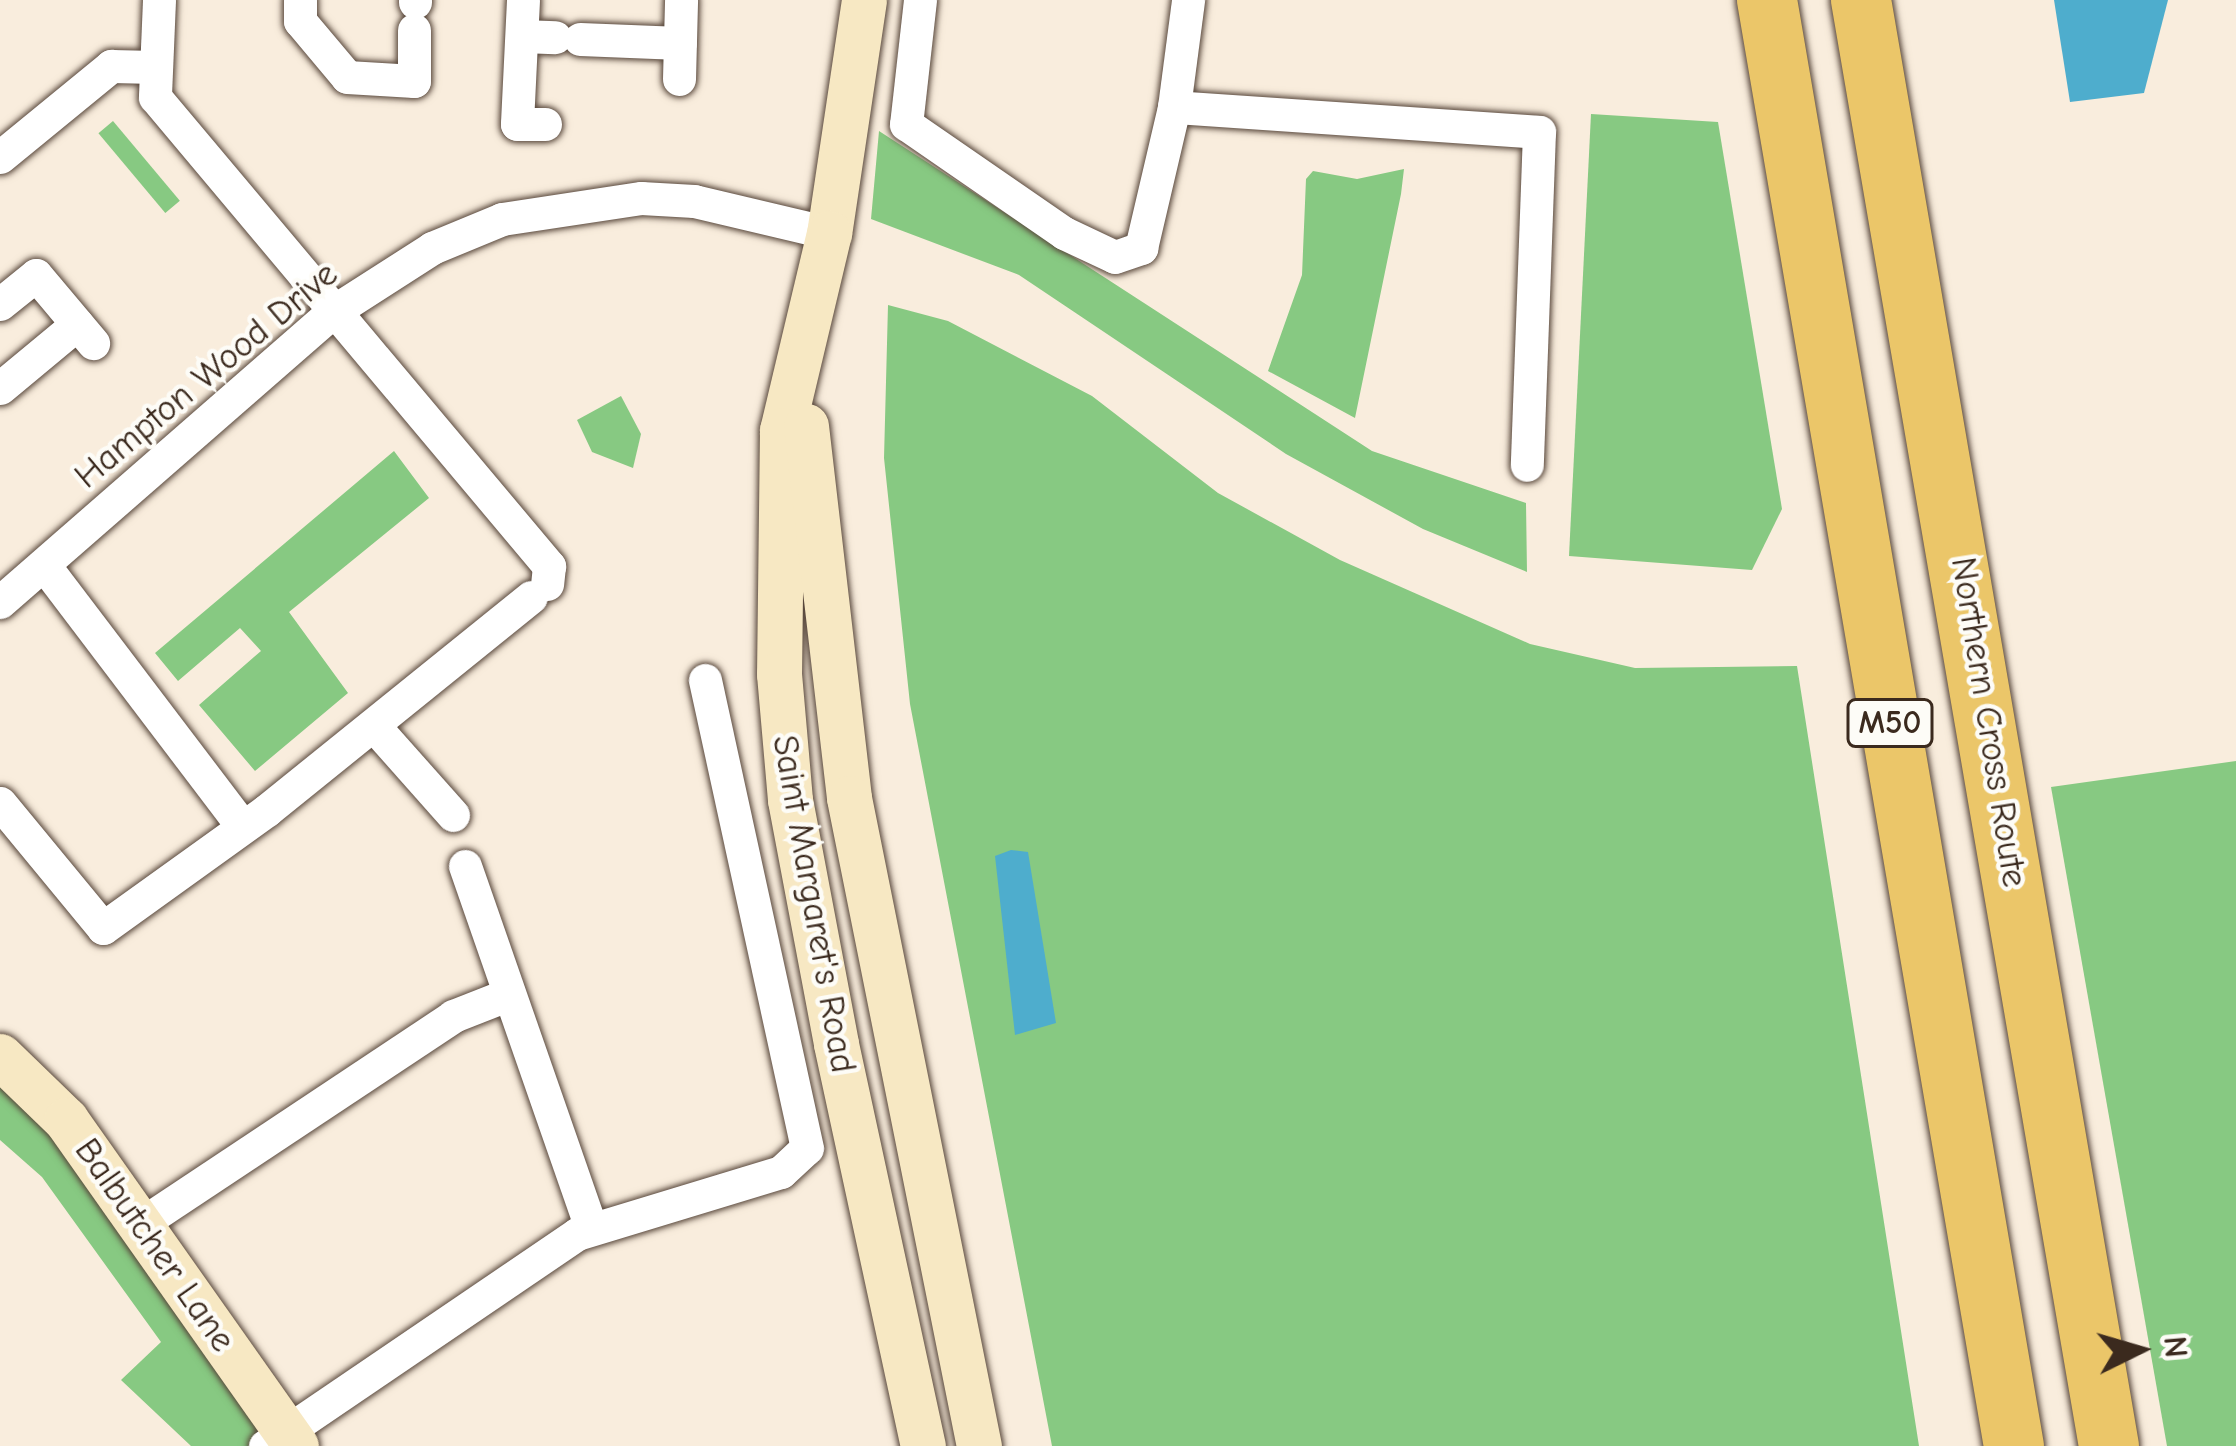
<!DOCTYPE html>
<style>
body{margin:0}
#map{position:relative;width:2236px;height:1446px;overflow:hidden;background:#f9eddd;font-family:"Comic Neue",sans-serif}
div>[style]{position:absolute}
.green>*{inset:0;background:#87c982;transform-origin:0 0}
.water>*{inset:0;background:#4eadcd}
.roads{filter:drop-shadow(0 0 3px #58473b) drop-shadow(0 0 3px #58473b)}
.street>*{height:33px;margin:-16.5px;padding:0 16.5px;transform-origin:16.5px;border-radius:16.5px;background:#fff}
.secondary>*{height:45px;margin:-22.5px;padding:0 22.5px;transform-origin:22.5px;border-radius:22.5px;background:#f7e8c3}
.highway>*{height:60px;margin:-30px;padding:0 30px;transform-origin:30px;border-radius:30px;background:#ebc669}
span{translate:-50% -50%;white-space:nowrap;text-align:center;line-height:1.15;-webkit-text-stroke:9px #fdfcf7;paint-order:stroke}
.shield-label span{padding:3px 9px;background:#fdfcf7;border:3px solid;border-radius:9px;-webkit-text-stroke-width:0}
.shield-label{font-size:33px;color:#3b2a1e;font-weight:700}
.street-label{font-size:36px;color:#3b2a1e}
.north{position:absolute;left:2080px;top:1290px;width:120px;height:120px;-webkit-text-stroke:9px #fdfcf7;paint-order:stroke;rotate:85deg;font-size:33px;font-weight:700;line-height:48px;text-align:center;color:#3b2a1e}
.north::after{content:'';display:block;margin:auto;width:42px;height:54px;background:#3b2a1e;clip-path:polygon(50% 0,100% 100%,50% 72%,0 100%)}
</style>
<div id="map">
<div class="green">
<div style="clip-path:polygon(1591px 114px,1718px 122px,1782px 509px,1752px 570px,1569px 556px)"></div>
<div style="left:113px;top:121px;width:104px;height:19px;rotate:50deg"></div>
<div style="clip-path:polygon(879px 131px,1372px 451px,1526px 503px,1527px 572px,1423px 529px,1286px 454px,1019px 275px,871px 219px)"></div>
<div style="clip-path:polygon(1404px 169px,1401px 194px,1355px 418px,1268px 371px,1302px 275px,1306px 179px,1313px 171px,1357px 179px)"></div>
<div style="clip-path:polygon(888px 305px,948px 321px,1092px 396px,1218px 493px,1340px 560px,1530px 644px,1635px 668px,1797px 666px,1919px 1446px,1052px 1446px,910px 704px,884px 458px)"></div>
<div style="clip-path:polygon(621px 396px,641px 434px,633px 468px,592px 452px,577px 420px)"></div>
<div style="clip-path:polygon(394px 451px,429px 498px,289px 612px,348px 693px,255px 771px,199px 705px,261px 651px,240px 628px,178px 681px,155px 653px)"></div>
<div style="clip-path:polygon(2236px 761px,2236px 1446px,2167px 1446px,2051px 787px)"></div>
<div style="clip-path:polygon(0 1084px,50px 1130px,283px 1446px,191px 1446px,121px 1380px,161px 1342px,42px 1177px,0 1140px)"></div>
</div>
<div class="water">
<div style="clip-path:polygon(2054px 0,2168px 0,2144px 93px,2070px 102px)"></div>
<div style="clip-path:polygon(1011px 850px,1028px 852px,1056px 1023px,1015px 1035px,995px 856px)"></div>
</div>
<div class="roads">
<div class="street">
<div style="left:159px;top:0;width:97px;rotate:92.4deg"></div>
<div style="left:155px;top:97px;width:613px;rotate:49.97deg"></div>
<div style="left:549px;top:566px;width:18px;rotate:96deg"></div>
<div style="left:300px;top:0;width:21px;rotate:90deg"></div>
<div style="left:300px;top:21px;width:73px;rotate:50deg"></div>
<div style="left:347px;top:77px;width:67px;rotate:3.4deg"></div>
<div style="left:414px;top:81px;width:51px;rotate:-90deg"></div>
<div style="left:523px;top:0;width:124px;rotate:92.8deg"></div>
<div style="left:517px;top:124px;width:28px"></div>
<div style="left:920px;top:0;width:125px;rotate:96.4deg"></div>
<div style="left:906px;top:124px;width:192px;rotate:34.6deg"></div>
<div style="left:1064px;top:233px;width:56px;rotate:25.2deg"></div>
<div style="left:1115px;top:257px;width:28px;rotate:-19deg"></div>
<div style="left:1141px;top:248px;width:145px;rotate:-76.8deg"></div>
<div style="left:1174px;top:107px;width:108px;rotate:-82.5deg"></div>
<div style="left:415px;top:2px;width:2px;rotate:-90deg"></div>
<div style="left:522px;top:36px;width:33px;rotate:2deg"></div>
<div style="left:580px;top:39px;width:100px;rotate:2.3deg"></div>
<div style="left:679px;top:79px;width:79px;rotate:-88.5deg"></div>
<div style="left:1174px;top:107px;width:366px;rotate:3.9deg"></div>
<div style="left:1539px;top:132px;width:333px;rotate:92.1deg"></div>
<div style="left:0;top:157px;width:144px;rotate:-39.3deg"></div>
<div style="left:111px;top:66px;width:45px;rotate:1.3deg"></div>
<div style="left:0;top:304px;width:46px;rotate:-38.9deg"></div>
<div style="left:36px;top:275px;width:89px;rotate:50deg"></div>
<div style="left:0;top:388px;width:100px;rotate:-39.7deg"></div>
<div style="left:44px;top:565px;width:324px;rotate:52.8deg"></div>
<div style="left:0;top:602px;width:443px;rotate:-41.1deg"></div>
<div style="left:334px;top:311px;width:117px;rotate:-32.7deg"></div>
<div style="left:432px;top:248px;width:76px;rotate:-22.5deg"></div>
<div style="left:502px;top:219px;width:141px;rotate:-8.6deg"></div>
<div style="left:641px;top:198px;width:53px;rotate:3.2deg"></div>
<div style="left:694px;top:201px;width:139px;rotate:13.3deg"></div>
<div style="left:374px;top:726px;width:119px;rotate:48.4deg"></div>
<div style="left:0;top:803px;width:162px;rotate:50.5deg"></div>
<div style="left:103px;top:928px;width:202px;rotate:-35.7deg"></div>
<div style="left:267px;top:810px;width:339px;rotate:-38.9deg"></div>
<div style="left:465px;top:866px;width:382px;rotate:70.8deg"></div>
<div style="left:142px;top:1223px;width:374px;rotate:-33.6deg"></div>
<div style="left:453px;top:1016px;width:60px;rotate:-21.4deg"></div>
<div style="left:265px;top:1446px;width:377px;rotate:-34.2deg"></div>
<div style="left:577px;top:1234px;width:213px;rotate:-16.9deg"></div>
<div style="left:781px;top:1172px;width:35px;rotate:-43deg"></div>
<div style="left:807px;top:1148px;width:479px;rotate:-102.3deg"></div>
</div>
<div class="secondary">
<div style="left:864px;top:0;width:236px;rotate:98.5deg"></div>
<div style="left:829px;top:233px;width:203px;rotate:103.4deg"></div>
<div style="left:782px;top:430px;width:244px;rotate:90.7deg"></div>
<div style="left:779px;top:674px;width:126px;rotate:85deg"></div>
<div style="left:790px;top:800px;width:248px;rotate:79.3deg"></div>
<div style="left:836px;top:1044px;width:411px;rotate:77.8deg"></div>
<div style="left:806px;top:426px;width:374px;rotate:83.4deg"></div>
<div style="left:849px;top:798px;width:661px;rotate:78.66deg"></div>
<div style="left:0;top:1056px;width:92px;rotate:44.1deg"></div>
<div style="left:66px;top:1120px;width:399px;rotate:54.8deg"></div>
</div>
<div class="highway">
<div style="left:1767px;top:0;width:1467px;rotate:80.31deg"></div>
<div style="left:1861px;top:0;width:1467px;rotate:80.27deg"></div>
</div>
</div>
<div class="shield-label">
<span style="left:1890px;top:723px">M50</span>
</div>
<div class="street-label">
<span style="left:206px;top:375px;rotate:-40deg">Hampton Wood Drive</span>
<span style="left:1989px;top:722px;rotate:81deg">Northern Cross Route</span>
<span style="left:814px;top:904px;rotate:80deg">Saint Margaret's Road</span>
<span style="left:155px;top:1245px;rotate:55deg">Balbutcher Lane</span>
</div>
<div class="north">N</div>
</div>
